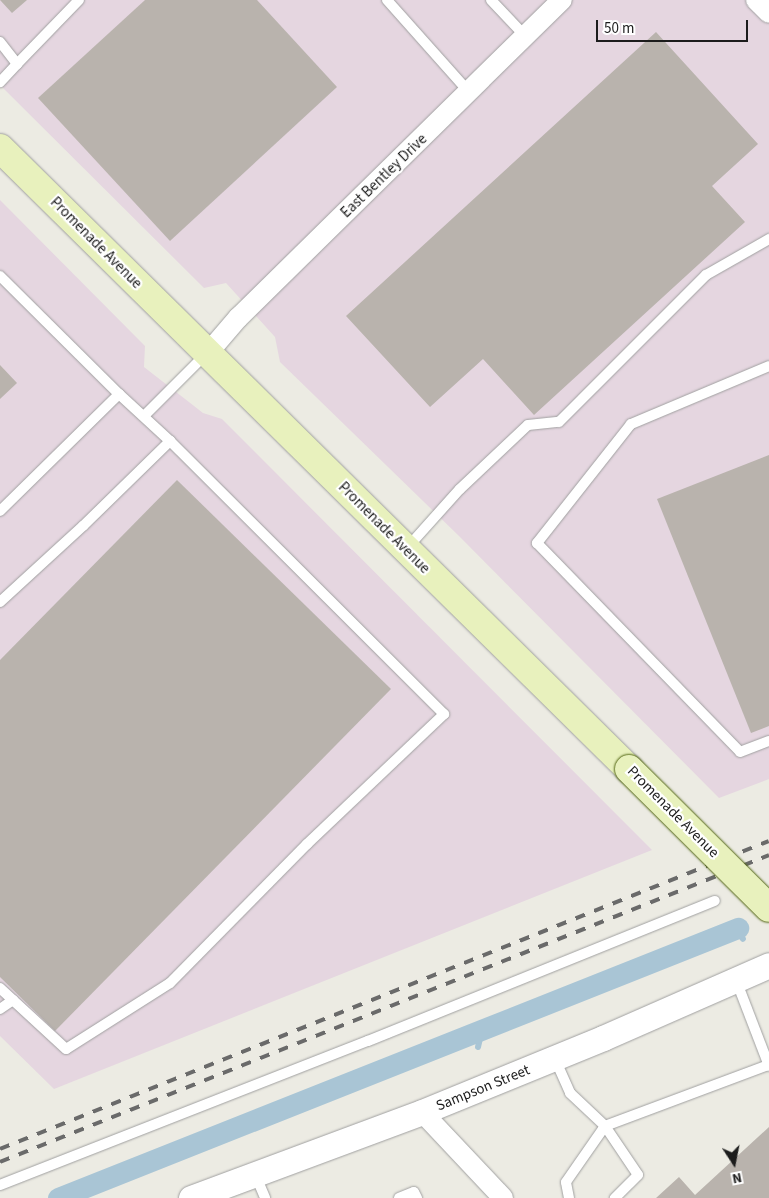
<!DOCTYPE html>
<style>
body{margin:0}
#map{position:relative;width:769px;height:1198px;overflow:hidden;background:#ecebe3;font-family:"Source Sans 3",sans-serif}
div>[style]{position:absolute}
.industrial>*{inset:0;background:#e5d6e0}
.stream>*{height:6px;margin:-3px;padding:0 3px;transform-origin:3px;border-radius:3px;background:#a9c5d5}
.canal>*{height:21px;margin:-10.5px;padding:0 10.5px;transform-origin:10.5px;border-radius:10.5px;background:#a9c5d5}
.building>*{inset:0;background:#b9b3ad}
.roads{filter:drop-shadow(0 0 1px #a0a0a0) drop-shadow(0 0 1px #a0a0a0)}
.service>*{height:10px;margin:-5px;padding:0 5px;transform-origin:5px;border-radius:5px;background:#fff}
.minor>*{height:20px;margin:-10px;padding:0 10px;transform-origin:10px;border-radius:10px;background:#fff}
.tertiary>*{height:25px;margin:-12.5px;padding:0 12.5px;transform-origin:12.5px;border-radius:12.5px;background:#fff}
.secondary>*{height:28px;margin:-14px;padding:0 14px;transform-origin:14px;border-radius:14px;background:#e8f1bd}
.rail>*{height:4px;margin-top:-2px;transform-origin:0;background:repeating-linear-gradient(90deg,#6a6a6a 0 10px,transparent 0 20px)}
.bridges{filter:drop-shadow(0 0 1px #516511) drop-shadow(0 0 1px #516511)}
.secondary-bridge>*{height:28px;margin:-14px;padding:0 14px;transform-origin:14px;border-radius:14px;background:#e8f1bd}
span{translate:-50% -50%;white-space:nowrap;text-align:center;line-height:1.15;-webkit-text-stroke:4.5px #fff;paint-order:stroke}
.street-label{font-size:15px;color:#1c1c1c}
.north{position:absolute;left:709px;top:1138px;width:50px;height:50px;-webkit-text-stroke:4px #fff;paint-order:stroke;rotate:169deg;font-size:14px;font-weight:700;line-height:20px;text-align:center;color:#1c1c1c}
.north::after{content:'';display:block;margin:auto;width:18px;height:22px;background:#1c1c1c;clip-path:polygon(50% 0,100% 100%,50% 72%,0 100%)}
.scale{position:absolute;left:596px;top:20px;width:152px;height:22px;box-sizing:border-box;border:2px solid #1c1c1c;border-top:0;padding-left:6px;font-size:15px;line-height:18px;white-space:nowrap;color:#1c1c1c;-webkit-text-stroke:4px #fff;paint-order:stroke}
</style>
<div id="map">
<div class="industrial">
<div style="clip-path:polygon(0 0,769px 0,769px 779px,719px 798px,459px 536px,280px 362px,275px 337px,226px 283px,204px 288px,0 85px)"></div>
<div style="clip-path:polygon(0 200px,145px 346px,144px 367px,203px 413px,222px 419px,652px 850px,54px 1089px,0 1036px)"></div>
</div>
<div class="stream">
<div style="left:736px;top:929px;width:12px;rotate:55deg"></div>
<div style="left:478px;top:1047px;width:17px;rotate:-77deg"></div>
</div>
<div class="canal">
<div style="left:58px;top:1198px;width:732px;rotate:-21.66deg"></div>
</div>
<div class="building">
<div style="clip-path:polygon(0 0,27px 0,12px 13px)"></div>
<div style="clip-path:polygon(145px 0,257px 0,337px 87px,170px 241px,38px 98px)"></div>
<div style="clip-path:polygon(656px 32px,758px 144px,712px 186px,745px 222px,534px 415px,483px 359px,430px 407px,346px 316px)"></div>
<div style="clip-path:polygon(0 365px,17px 383px,0 399px)"></div>
<div style="clip-path:polygon(769px 455px,769px 726px,751px 733px,657px 499px)"></div>
<div style="clip-path:polygon(177px 480px,391px 689px,55px 1031px,0 977px,0 660px)"></div>
<div style="clip-path:polygon(769px 1127px,769px 1198px,656px 1198px,679px 1177px,695px 1195px)"></div>
</div>
<div class="roads">
<div class="service">
<div style="left:387px;top:0;width:123px;rotate:48.3deg"></div>
<div style="left:491px;top:0;width:51px;rotate:46.6deg"></div>
<div style="left:0;top:42px;width:28px;rotate:52deg"></div>
<div style="left:17px;top:64px;width:25px;rotate:133deg"></div>
<div style="left:17px;top:64px;width:89px;rotate:-45.9deg"></div>
<div style="left:0;top:276px;width:168px;rotate:44.8deg"></div>
<div style="left:119px;top:394px;width:69px;rotate:42.7deg"></div>
<div style="left:170px;top:441px;width:387px;rotate:44.9deg"></div>
<div style="left:444px;top:714px;width:189px;rotate:136.5deg"></div>
<div style="left:307px;top:844px;width:195px;rotate:134.6deg"></div>
<div style="left:170px;top:983px;width:123px;rotate:147.6deg"></div>
<div style="left:66px;top:1049px;width:90px;rotate:-137.3deg"></div>
<div style="left:769px;top:366px;width:150px;rotate:157.2deg"></div>
<div style="left:631px;top:424px;width:152px;rotate:128.3deg"></div>
<div style="left:537px;top:543px;width:291px;rotate:45.8deg"></div>
<div style="left:740px;top:752px;width:31px;rotate:-21deg"></div>
<div style="left:144px;top:416px;width:89px;rotate:-45deg"></div>
<div style="left:0;top:511px;width:167px;rotate:-44.5deg"></div>
<div style="left:407px;top:548px;width:79px;rotate:-48.1deg"></div>
<div style="left:460px;top:489px;width:93px;rotate:-43.3deg"></div>
<div style="left:528px;top:425px;width:31px;rotate:-6deg"></div>
<div style="left:559px;top:422px;width:208px;rotate:-45deg"></div>
<div style="left:706px;top:275px;width:73px;rotate:-29.7deg"></div>
<div style="left:0;top:602px;width:113px;rotate:-42.5deg"></div>
<div style="left:83px;top:526px;width:122px;rotate:-44.3deg"></div>
<div style="left:736px;top:980px;width:92px;rotate:69deg"></div>
<div style="left:0;top:1009px;width:16px;rotate:-35deg"></div>
<div style="left:555px;top:1059px;width:37px;rotate:66deg"></div>
<div style="left:570px;top:1093px;width:48px;rotate:43.3deg"></div>
<div style="left:605px;top:1126px;width:59px;rotate:56deg"></div>
<div style="left:638px;top:1175px;width:33px;rotate:135deg"></div>
<div style="left:255px;top:1174px;width:26px;rotate:67deg"></div>
<div style="left:0;top:1185px;width:395px;rotate:-21.4deg"></div>
<div style="left:368px;top:1041px;width:374px;rotate:-22deg"></div>
<div style="left:399px;top:1198px;width:16px;rotate:-22deg"></div>
<div style="left:414px;top:1192px;width:7px;rotate:63deg"></div>
<div style="left:569px;top:1198px;width:16px;rotate:-101deg"></div>
<div style="left:566px;top:1182px;width:68px;rotate:-55.1deg"></div>
<div style="left:605px;top:1126px;width:174px;rotate:-20.5deg"></div>
</div>
<div class="minor">
<div style="left:756px;top:0;width:18px;rotate:45deg"></div>
<div style="left:208px;top:353px;width:46px;rotate:-49.4deg"></div>
<div style="left:238px;top:318px;width:454px;rotate:-44.5deg"></div>
<div style="left:422px;top:1112px;width:118px;rotate:46.7deg"></div>
</div>
<div class="tertiary">
<div style="left:191px;top:1198px;width:246px;rotate:-20.4deg"></div>
<div style="left:422px;top:1112px;width:196px;rotate:-22.2deg"></div>
<div style="left:603px;top:1038px;width:181px;rotate:-23.7deg"></div>
</div>
<div class="secondary">
<div style="left:0;top:148px;width:884px;rotate:44.63deg"></div>
</div>
</div>
<div class="rail">
<div style="left:0;top:1149px;width:828px;rotate:-21.83deg"></div>
<div style="left:0;top:1162px;width:828px;rotate:-21.76deg"></div>
</div>
<div class="bridges">
<div class="secondary-bridge">
<div style="left:629px;top:769px;width:197px;rotate:44.8deg"></div>
</div>
</div>
<div class="street-label">
<span style="left:384px;top:176px;rotate:-44deg">East Bentley Drive</span>
<span style="left:96px;top:243px;rotate:45deg">Promenade Avenue</span>
<span style="left:384px;top:528px;rotate:45deg">Promenade Avenue</span>
<span style="left:673px;top:812px;rotate:45deg">Promenade Avenue</span>
<span style="left:483px;top:1088px;rotate:-22deg">Sampson Street</span>
</div>
<div class="north">N</div>
<div class="scale">50 m</div>
</div>
